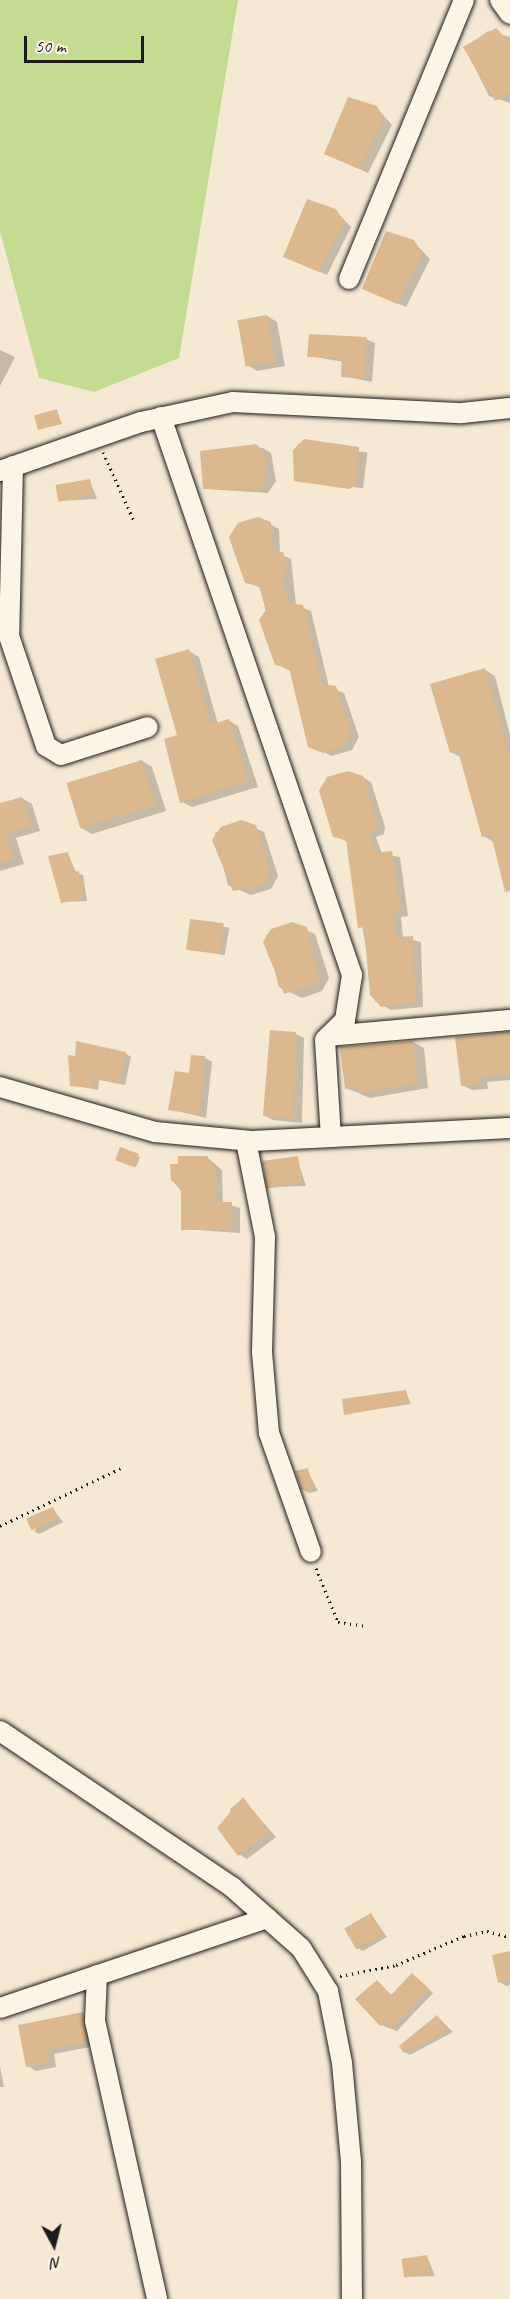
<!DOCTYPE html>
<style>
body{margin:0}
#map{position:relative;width:510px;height:2299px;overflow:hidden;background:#f5e9d3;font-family:Caveat,sans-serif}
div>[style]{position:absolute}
.green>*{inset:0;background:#c4dc92}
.shadow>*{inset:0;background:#0003;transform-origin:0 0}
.building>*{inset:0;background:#dbb88d;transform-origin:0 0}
.path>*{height:3px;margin-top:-1.5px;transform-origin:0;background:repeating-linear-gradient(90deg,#1c1c1c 0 1.5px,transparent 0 6px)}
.roads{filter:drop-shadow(0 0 2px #1c1c1c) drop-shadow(0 0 2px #1c1c1c)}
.minor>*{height:20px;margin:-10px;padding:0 10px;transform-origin:10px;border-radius:10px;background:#fcf5e5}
span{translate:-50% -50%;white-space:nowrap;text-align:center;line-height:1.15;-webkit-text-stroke:5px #fcf5e5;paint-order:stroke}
.north{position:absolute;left:24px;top:2215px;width:60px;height:60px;-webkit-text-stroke:4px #fcf5e5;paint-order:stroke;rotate:173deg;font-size:16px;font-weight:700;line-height:24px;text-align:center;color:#1c1c1c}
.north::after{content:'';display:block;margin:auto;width:21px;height:27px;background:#1c1c1c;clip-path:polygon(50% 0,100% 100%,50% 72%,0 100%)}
.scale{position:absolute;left:24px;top:36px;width:120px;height:27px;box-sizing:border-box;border:3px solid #1c1c1c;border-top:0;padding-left:8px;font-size:18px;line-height:21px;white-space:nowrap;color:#1c1c1c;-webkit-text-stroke:4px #fcf5e5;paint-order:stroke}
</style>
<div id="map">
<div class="green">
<div style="clip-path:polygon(0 0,238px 0,179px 358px,94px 392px,39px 378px,0 231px)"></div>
</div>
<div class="shadow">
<div style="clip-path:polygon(488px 31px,510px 37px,510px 103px,489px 96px,465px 48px)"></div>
<div style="clip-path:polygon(376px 107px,392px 125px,368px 173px,326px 154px)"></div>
<div style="clip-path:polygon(335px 210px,351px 227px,327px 275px,285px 257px)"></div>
<div style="clip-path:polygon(414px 242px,430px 259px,406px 307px,364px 289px)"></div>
<div style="clip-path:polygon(267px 316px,277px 322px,285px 366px,257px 371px,246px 364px)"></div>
<div style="clip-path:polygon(366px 339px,375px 343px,372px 382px,343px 376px,344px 362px,309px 356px)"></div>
<div style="clip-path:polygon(0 350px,15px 357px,0 386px)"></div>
<div style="clip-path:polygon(56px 411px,62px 424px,39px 429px)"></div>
<div style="left:298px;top:444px;width:70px;height:36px;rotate:7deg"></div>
<div style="clip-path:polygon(263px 448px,271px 453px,276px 481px,268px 493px,205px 489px,202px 453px)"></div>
<div style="clip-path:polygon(90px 481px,97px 499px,60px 501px)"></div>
<div style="clip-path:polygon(270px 524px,279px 529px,280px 554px,291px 559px,296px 605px,311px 611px,329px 687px,344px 693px,359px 737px,352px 750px,332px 756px,309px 746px,291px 671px,276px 664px,261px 588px,246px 582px)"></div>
<div style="clip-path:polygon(189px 651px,199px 657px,218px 724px,228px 720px,238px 726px,258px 787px,192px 807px,182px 802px,179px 736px)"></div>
<div style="clip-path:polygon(485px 670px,495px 676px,510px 735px,510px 837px,494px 842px,483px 836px,462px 758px,451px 752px)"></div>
<div style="clip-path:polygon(142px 761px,152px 767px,166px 811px,92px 834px,81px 828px)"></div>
<div style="clip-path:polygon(362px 777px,371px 782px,385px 827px,384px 834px,376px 837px,382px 854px,400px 857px,408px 916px,401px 917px,403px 938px,421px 942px,423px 1007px,391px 1010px,375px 1001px,348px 842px,335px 836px)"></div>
<div style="clip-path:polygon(22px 798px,32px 804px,40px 831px,16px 838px,24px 864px,0 871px,0 804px)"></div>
<div style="clip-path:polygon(241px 822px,264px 832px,278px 876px,271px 889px,251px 895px,228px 885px,215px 833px)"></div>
<div style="clip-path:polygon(68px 853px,76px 873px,83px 875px,87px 901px,63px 902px)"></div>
<div style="left:191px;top:921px;width:39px;height:28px;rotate:10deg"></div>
<div style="clip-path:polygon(292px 924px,315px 934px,329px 978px,322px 991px,302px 998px,279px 987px,266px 935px)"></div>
<div style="clip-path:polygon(510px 1031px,510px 1080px,487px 1082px,488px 1089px,472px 1090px,462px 1085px,457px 1038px)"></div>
<div style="clip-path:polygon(296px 1034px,304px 1038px,302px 1123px,273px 1120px,265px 1116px)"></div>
<div style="clip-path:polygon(413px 1042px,424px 1048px,428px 1088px,370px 1098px,346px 1088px)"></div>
<div style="clip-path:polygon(125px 1053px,131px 1057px,125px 1085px,99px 1080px,98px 1090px,72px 1085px)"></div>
<div style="clip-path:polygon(205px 1058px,212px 1062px,206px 1118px,170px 1109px)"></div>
<div style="clip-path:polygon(121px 1149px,140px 1157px,136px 1167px,119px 1161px)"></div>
<div style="clip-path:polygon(207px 1157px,222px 1170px,223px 1203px,240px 1208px,240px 1233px,182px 1229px,182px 1192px,172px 1180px)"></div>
<div style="clip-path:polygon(297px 1158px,306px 1186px,269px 1187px)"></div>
<div style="clip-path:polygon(406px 1392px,411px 1404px,345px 1414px)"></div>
<div style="clip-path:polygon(307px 1470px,318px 1491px,309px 1493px,304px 1490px)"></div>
<div style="clip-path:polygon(53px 1509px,63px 1522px,39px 1534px,34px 1531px)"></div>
<div style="clip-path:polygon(243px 1799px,276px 1837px,247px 1859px,239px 1854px,230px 1809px)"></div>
<div style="clip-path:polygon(371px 1915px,387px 1937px,363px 1951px,357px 1948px)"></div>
<div style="clip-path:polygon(510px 1953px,510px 1985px,506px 1986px,500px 1982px)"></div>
<div style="clip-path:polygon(417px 1978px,433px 1993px,397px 2031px,381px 2025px,377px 1981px,392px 1996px)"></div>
<div style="clip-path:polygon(82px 2014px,91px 2019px,95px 2046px,54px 2054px,56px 2067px,36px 2071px,28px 2066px)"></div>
<div style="clip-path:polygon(437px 2017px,453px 2032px,410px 2055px,405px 2052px)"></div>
<div style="clip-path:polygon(0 2067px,4px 2087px,0 2087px)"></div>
<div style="clip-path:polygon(427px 2256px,435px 2276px,405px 2277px)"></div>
</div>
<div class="building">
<div style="clip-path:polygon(496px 28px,510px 43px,510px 93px,495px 101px,463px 47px)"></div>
<div style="clip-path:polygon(348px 97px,377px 106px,384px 119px,359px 169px,324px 154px)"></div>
<div style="clip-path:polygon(307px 199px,336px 209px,344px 222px,319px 272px,283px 257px)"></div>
<div style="clip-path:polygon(386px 231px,414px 240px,422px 254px,397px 304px,362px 289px)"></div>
<div style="left:267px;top:315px;width:47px;height:30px;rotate:80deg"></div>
<div style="clip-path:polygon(309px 334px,367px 337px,364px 379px,341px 377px,342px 358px,307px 357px)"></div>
<div style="left:57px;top:409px;width:15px;height:24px;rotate:74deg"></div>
<div style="clip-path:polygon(304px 439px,359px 447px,356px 485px,349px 489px,294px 481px,293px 450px)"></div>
<div style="clip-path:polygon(256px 444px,267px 455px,265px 484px,259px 489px,203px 489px,200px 451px)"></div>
<div style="left:90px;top:479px;width:17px;height:35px;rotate:80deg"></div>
<div style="clip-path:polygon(258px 517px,271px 522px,273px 552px,283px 552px,288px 567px,282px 577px,289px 603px,303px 605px,322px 684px,336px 686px,351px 732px,344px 746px,323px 753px,308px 747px,289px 668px,275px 665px,259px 620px,266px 610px,259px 586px,245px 583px,229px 537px,238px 523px)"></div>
<div style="clip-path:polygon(189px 649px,211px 724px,229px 719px,248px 781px,180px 803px,164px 739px,177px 735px,155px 659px)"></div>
<div style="clip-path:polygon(485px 668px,510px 756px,510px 891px,505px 892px,491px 834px,482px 837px,458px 751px,450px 753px,430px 684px)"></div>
<div style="left:142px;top:760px;width:47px;height:79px;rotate:73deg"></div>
<div style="clip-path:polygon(348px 771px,363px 776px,377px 822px,376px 830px,369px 833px,375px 853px,392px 851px,400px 912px,393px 913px,396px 937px,413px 936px,416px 1003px,381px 1007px,370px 995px,364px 927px,358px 928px,346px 840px,333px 837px,319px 791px,327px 777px)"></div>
<div style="clip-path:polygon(22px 797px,31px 826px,6px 833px,14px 859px,0 863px,0 803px)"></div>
<div style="clip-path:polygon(241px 820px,256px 825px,270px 871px,263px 885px,233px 891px,212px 840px,221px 827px)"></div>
<div style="clip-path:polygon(68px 852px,72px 872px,79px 871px,83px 899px,61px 903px,48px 856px)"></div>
<div style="left:190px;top:919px;width:34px;height:31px;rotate:7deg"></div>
<div style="clip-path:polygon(292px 922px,307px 927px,320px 982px,284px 994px,263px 942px,271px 929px)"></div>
<div style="clip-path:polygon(270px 1030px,296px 1032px,294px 1119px,263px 1116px)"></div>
<div style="clip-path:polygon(510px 1032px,510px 1074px,478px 1077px,479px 1084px,461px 1086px,455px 1037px)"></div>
<div style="clip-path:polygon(76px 1041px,126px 1052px,120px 1083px,94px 1078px,93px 1088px,70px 1086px,68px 1055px,75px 1056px)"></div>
<div style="clip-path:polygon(413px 1041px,418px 1083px,358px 1093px,358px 1087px,345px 1089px,340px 1047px)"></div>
<div style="clip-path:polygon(191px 1055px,205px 1056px,199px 1115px,168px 1110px,175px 1071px,189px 1073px)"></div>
<div style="left:120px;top:1147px;width:20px;height:14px;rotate:20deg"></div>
<div style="clip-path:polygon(178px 1156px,208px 1156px,208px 1164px,215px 1164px,215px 1202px,232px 1202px,232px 1230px,181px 1230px,181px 1192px,178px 1181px,171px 1181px,170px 1164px,178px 1164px)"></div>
<div style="left:298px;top:1156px;width:28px;height:36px;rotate:82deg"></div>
<div style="clip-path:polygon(406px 1390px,408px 1403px,344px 1415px,342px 1399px)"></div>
<div style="clip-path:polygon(308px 1468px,313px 1488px,302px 1491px,295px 1471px)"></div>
<div style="left:53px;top:1507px;width:13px;height:29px;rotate:67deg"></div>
<div style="clip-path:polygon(243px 1797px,269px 1832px,238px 1856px,217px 1828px)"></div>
<div style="left:371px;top:1913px;width:24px;height:31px;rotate:60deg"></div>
<div style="clip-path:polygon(510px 1951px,510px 1980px,498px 1983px,492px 1955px)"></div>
<div style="clip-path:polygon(412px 1973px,429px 1989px,391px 2029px,385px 2021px,380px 2026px,355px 1999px,377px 1980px,391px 1995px)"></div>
<div style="clip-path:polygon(83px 2012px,87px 2042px,46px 2050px,48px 2063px,26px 2067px,18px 2025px)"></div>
<div style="clip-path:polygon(437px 2015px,449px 2029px,404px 2053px,399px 2046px)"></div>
<div style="left:427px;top:2255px;width:19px;height:26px;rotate:81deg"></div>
</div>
<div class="path">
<div style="left:103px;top:452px;width:76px;rotate:65.8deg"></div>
<div style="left:0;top:1526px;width:134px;rotate:-25.6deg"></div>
<div style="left:316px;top:1568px;width:58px;rotate:67.8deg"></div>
<div style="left:338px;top:1622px;width:29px;rotate:8deg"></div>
<div style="left:340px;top:1976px;width:57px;rotate:-11.1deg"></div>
<div style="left:396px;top:1965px;width:74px;rotate:-23.1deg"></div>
<div style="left:464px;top:1936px;width:24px;rotate:-12deg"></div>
<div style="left:487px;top:1931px;width:24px;rotate:15deg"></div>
</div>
<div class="roads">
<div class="minor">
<div style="left:500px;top:0;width:17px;rotate:54deg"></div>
<div style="left:349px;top:279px;width:302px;rotate:-67.6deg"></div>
<div style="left:161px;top:417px;width:590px;rotate:71.1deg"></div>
<div style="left:352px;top:975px;width:46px;rotate:98.8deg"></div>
<div style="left:345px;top:1020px;width:28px;rotate:135deg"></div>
<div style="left:325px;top:1040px;width:97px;rotate:86.5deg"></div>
<div style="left:13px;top:466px;width:170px;rotate:91.3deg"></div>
<div style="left:9px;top:636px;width:116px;rotate:71.4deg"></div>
<div style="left:46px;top:746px;width:17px;rotate:31deg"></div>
<div style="left:61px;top:755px;width:91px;rotate:-17.8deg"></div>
<div style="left:0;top:471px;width:149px;rotate:-19.2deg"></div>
<div style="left:141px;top:422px;width:94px;rotate:-12.3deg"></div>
<div style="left:233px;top:402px;width:229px;rotate:2.8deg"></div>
<div style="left:462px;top:413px;width:48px;rotate:-5.9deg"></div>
<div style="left:329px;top:1036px;width:182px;rotate:-5.1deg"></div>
<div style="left:0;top:1087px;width:161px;rotate:16.2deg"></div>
<div style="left:155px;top:1132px;width:97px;rotate:5.3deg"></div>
<div style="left:252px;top:1141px;width:258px;rotate:-2.9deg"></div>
<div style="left:246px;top:1141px;width:98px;rotate:78.8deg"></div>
<div style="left:265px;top:1237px;width:115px;rotate:91.5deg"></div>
<div style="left:262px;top:1352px;width:81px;rotate:85.1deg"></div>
<div style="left:269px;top:1433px;width:126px;rotate:70.6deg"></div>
<div style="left:0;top:1731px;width:280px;rotate:33.9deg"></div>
<div style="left:232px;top:1887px;width:92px;rotate:41.5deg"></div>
<div style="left:301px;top:1948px;width:51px;rotate:57.9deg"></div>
<div style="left:328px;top:1991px;width:73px;rotate:79deg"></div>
<div style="left:342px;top:2063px;width:98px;rotate:84.8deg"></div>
<div style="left:351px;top:2161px;width:138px;rotate:89.6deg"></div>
<div style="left:97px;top:1975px;width:46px;rotate:92.5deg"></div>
<div style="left:95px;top:2021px;width:285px;rotate:77.4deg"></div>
<div style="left:0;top:2008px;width:282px;rotate:-18.6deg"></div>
</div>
</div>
<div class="north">N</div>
<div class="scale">50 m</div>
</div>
